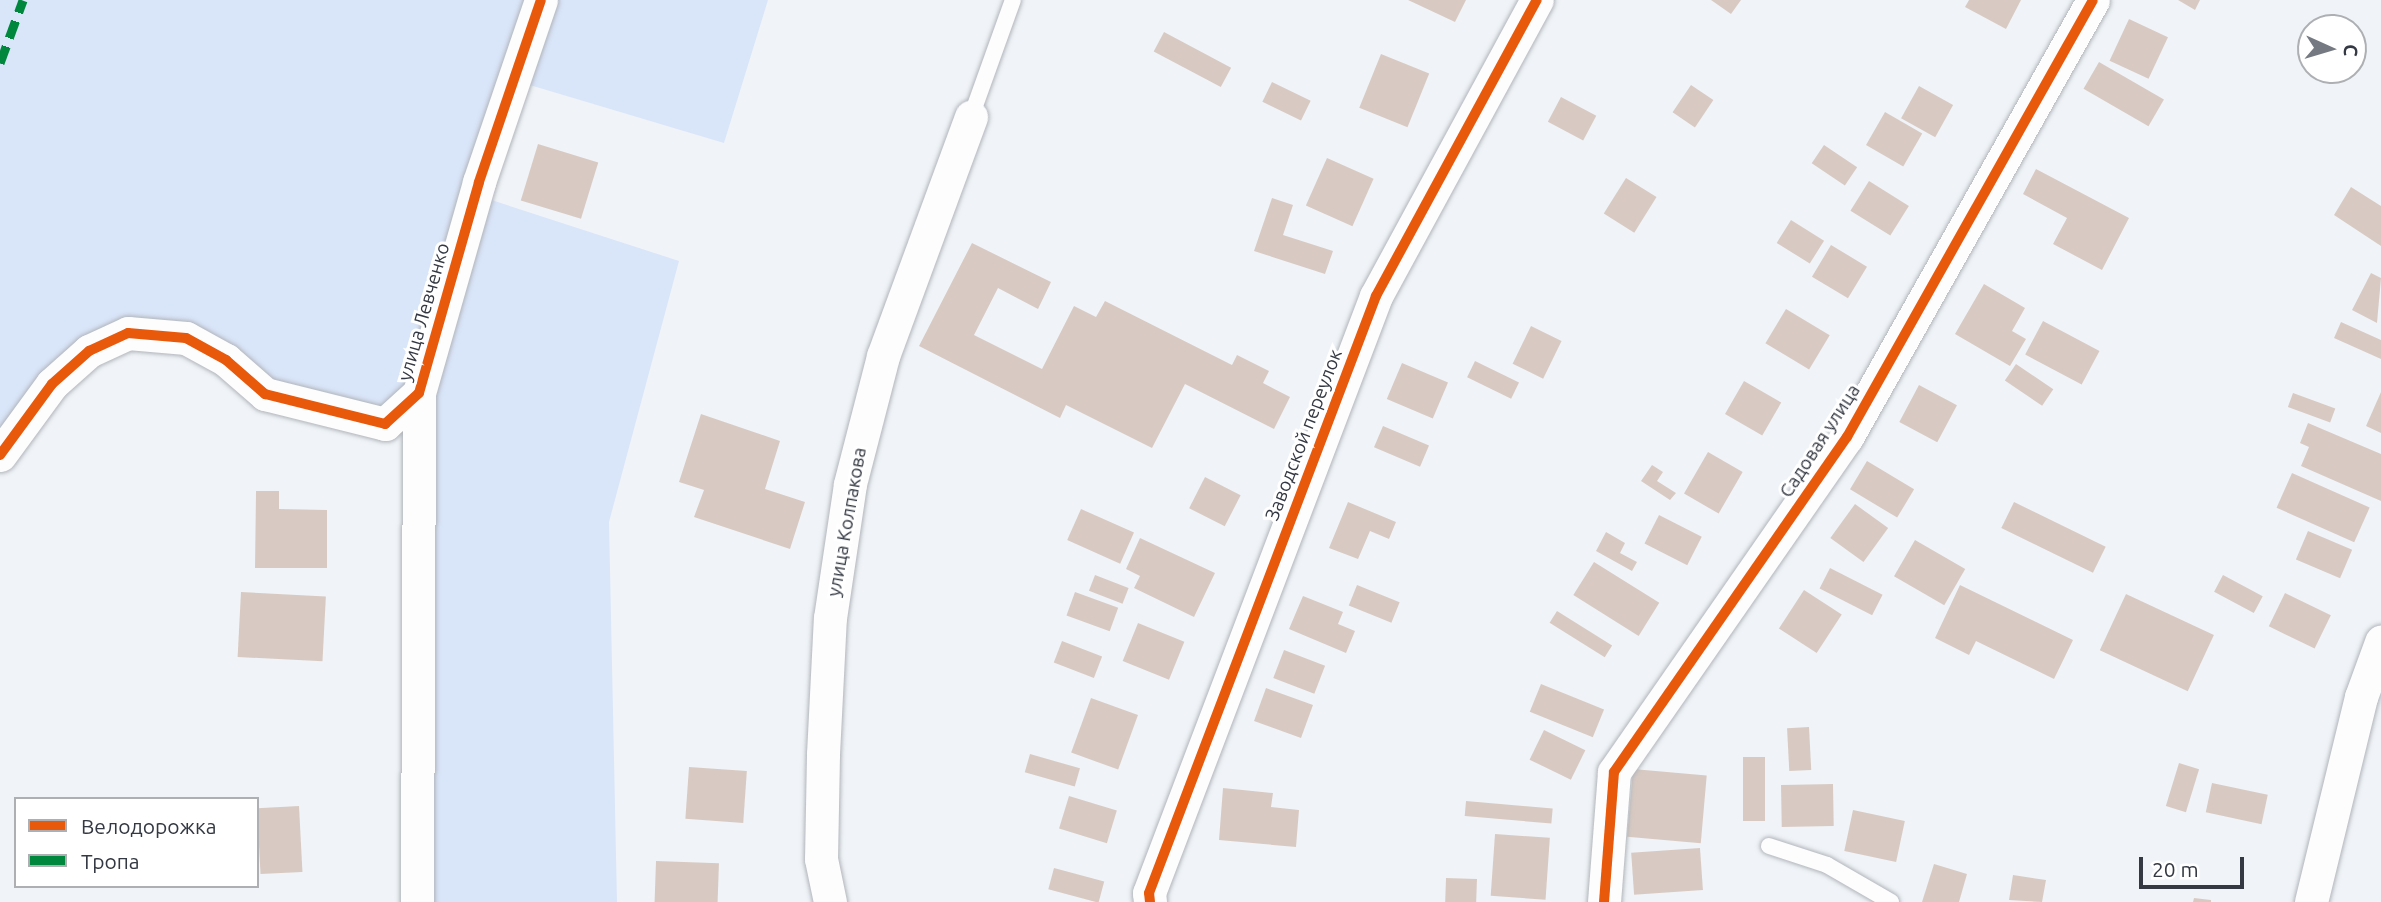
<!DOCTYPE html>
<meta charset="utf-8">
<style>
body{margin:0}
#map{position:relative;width:2381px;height:902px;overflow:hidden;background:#f0f4f8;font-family:Ubuntu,sans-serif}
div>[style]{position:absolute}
.green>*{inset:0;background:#d9e5f9}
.building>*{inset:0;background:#d8cac3;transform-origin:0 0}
.roads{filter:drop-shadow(0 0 2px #b1b5bb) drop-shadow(0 0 2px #b1b5bb)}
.lane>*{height:16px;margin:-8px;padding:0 8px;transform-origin:8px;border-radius:8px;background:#fdfdfe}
.street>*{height:33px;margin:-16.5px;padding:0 16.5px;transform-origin:16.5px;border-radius:16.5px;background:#fdfdfe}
.quiet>*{height:9px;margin-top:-4.5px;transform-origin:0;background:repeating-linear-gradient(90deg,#00873e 0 18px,transparent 0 27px)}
.cycleway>*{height:10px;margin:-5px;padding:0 5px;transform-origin:5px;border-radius:5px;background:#e8590c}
span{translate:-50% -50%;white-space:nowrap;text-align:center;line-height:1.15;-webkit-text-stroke:6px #fff;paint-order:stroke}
.street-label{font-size:19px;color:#333842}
.legend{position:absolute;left:14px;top:797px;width:245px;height:91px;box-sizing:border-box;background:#fff;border:2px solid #adafb3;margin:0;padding:9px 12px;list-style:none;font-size:21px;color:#333842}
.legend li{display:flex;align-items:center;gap:14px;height:35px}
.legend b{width:35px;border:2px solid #adafb3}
.north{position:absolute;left:2297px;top:14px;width:70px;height:70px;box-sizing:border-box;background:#fff;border:2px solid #adafb3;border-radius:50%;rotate:94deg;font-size:19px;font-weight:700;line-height:28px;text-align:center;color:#333842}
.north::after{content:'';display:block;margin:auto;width:24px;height:32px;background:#757a82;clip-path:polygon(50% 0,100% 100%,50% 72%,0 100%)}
.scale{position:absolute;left:2139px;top:857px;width:105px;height:32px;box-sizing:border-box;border:4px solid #333842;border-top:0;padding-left:9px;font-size:21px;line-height:24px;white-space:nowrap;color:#333842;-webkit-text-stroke:5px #fff;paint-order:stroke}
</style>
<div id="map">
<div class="green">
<div style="clip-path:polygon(0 0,768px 0,724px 143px,513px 80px,476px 195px,679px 261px,609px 522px,617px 902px,417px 902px,419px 394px,385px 424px,226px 360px,128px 333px,0 455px)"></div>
</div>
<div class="building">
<div style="clip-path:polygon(1408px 0,1466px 0,1455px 22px)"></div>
<div style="clip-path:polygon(1711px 0,1741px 0,1731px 14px)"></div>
<div style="clip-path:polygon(1969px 0,2021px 0,2006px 29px,1965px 7px)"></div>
<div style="clip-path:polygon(2178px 0,2200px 0,2195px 10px)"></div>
<div style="left:2129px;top:19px;width:43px;height:46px;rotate:25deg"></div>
<div style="left:1164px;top:32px;width:76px;height:22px;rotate:28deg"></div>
<div style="left:1381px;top:54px;width:52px;height:58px;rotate:22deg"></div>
<div style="left:2099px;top:62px;width:75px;height:31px;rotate:30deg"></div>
<div style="left:1272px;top:82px;width:43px;height:22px;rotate:26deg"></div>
<div style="left:1691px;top:85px;width:27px;height:33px;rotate:34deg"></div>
<div style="left:1919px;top:86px;width:39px;height:37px;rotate:29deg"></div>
<div style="left:1561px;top:97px;width:40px;height:28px;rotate:28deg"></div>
<div style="left:1885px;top:112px;width:43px;height:38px;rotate:30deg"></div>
<div style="left:538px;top:144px;width:63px;height:59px;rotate:17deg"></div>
<div style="left:1824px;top:145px;width:40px;height:22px;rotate:34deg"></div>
<div style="left:1327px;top:158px;width:51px;height:52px;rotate:24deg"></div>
<div style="clip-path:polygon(2036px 169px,2129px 218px,2102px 270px,2053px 244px,2067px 218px,2023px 194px)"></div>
<div style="left:1626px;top:178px;width:36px;height:42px;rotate:32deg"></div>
<div style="left:1869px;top:181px;width:47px;height:35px;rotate:32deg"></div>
<div style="clip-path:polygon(2351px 187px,2381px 206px,2381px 246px,2334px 215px)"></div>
<div style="clip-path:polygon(1272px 198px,1293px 205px,1283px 235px,1333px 251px,1325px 274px,1254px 251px)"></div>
<div style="left:1791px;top:220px;width:39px;height:27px;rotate:32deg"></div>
<div style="clip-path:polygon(972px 243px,1051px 282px,1038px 309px,998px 288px,974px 335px,1042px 369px,1074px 306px,1096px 317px,1105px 301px,1232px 365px,1237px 355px,1269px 371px,1263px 383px,1290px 397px,1274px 429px,1185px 384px,1152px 448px,1066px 405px,1060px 418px,919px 346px)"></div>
<div style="left:1831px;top:245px;width:42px;height:37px;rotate:31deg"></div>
<div style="clip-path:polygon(2371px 273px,2381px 278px,2377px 323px,2352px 310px)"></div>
<div style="clip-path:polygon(1984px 284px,2025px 308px,2012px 331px,2026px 339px,2010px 366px,1955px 334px)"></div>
<div style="left:1786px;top:309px;width:51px;height:40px;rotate:31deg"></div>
<div style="left:2043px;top:321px;width:64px;height:38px;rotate:28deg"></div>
<div style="clip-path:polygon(2341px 322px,2381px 340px,2381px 359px,2334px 338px)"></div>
<div style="left:1531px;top:326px;width:34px;height:42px;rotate:26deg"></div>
<div style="left:1475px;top:361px;width:49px;height:18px;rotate:26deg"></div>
<div style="left:1402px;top:363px;width:50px;height:39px;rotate:23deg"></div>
<div style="left:2016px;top:364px;width:45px;height:20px;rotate:34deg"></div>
<div style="left:1744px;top:381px;width:43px;height:38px;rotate:30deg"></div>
<div style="left:1919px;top:385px;width:43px;height:42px;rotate:28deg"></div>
<div style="clip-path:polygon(2381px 392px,2381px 433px,2366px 426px)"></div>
<div style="left:2293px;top:393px;width:45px;height:15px;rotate:20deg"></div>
<div style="clip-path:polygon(701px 414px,780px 441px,765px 489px,805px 502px,790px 549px,694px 517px,704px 490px,679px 482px)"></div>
<div style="clip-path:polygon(2308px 423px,2381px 454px,2381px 501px,2301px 466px,2309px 447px,2300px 443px)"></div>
<div style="left:1383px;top:426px;width:50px;height:23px;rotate:23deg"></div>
<div style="left:1708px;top:452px;width:40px;height:48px;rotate:30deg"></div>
<div style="left:1867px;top:461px;width:55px;height:33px;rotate:31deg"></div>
<div style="clip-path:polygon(1652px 465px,1663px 472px,1657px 481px,1676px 493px,1670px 500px,1641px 481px)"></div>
<div style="left:2292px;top:473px;width:85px;height:38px;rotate:24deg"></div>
<div style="left:1205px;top:477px;width:40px;height:35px;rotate:27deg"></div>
<div style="clip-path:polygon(256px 491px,279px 491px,279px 509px,327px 510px,327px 568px,255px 568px)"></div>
<div style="clip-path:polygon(1348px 502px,1396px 522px,1389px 539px,1370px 531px,1358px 559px,1329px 548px)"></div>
<div style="left:2014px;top:502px;width:102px;height:29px;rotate:26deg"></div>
<div style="left:1855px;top:504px;width:41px;height:42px;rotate:36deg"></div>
<div style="left:1081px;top:509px;width:58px;height:34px;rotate:24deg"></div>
<div style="left:1659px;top:515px;width:48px;height:32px;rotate:27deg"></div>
<div style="left:2308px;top:531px;width:48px;height:31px;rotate:23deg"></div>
<div style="clip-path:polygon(1606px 532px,1625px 543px,1620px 553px,1637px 562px,1632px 571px,1596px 551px)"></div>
<div style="clip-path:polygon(1140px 538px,1215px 573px,1194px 617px,1134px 588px,1140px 576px,1126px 569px)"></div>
<div style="left:1915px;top:540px;width:58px;height:42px;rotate:30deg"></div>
<div style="left:1594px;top:562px;width:77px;height:39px;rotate:32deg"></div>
<div style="left:1830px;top:568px;width:59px;height:23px;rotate:27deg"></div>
<div style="left:1095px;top:575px;width:36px;height:17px;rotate:21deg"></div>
<div style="left:2223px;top:575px;width:45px;height:19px;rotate:28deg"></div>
<div style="left:1357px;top:585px;width:46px;height:22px;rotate:22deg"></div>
<div style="clip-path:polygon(1960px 585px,2073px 640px,2054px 679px,1976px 641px,1969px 655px,1935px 638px)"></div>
<div style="left:1804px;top:590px;width:45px;height:46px;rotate:33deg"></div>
<div style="left:241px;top:592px;width:85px;height:65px;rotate:3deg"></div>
<div style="left:1075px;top:592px;width:46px;height:25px;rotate:20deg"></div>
<div style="left:2285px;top:593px;width:51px;height:37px;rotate:26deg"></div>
<div style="left:2126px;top:594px;width:97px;height:62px;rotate:25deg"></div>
<div style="clip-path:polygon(1303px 596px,1343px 612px,1338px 624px,1355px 631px,1346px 653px,1289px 629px)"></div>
<div style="left:1557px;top:611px;width:65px;height:14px;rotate:32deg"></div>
<div style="left:1138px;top:623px;width:50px;height:41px;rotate:22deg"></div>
<div style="left:1062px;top:641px;width:43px;height:23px;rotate:21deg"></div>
<div style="left:1284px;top:650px;width:44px;height:30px;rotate:21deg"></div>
<div style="left:1541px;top:684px;width:68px;height:30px;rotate:22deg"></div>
<div style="left:1266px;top:688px;width:50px;height:35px;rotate:20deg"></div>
<div style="left:1091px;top:698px;width:50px;height:58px;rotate:20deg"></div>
<div style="left:1809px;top:727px;width:43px;height:22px;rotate:87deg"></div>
<div style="left:1544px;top:730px;width:46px;height:33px;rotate:26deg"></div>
<div style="left:1030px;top:754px;width:52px;height:19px;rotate:16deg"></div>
<div style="left:1743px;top:757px;width:22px;height:64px"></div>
<div style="left:2179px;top:763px;width:21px;height:45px;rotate:17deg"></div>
<div style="left:689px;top:767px;width:58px;height:52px;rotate:4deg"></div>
<div style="left:1633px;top:769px;width:74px;height:68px;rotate:5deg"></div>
<div style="left:2212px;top:783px;width:57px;height:30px;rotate:12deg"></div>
<div style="left:1833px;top:784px;width:42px;height:52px;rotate:89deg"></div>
<div style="clip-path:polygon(1223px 788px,1273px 793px,1271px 807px,1299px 810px,1296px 847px,1219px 840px)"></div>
<div style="left:1069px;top:796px;width:50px;height:34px;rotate:17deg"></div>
<div style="left:1466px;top:801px;width:87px;height:15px;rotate:5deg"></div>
<div style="left:299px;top:806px;width:66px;height:42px;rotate:87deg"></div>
<div style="left:1853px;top:810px;width:53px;height:42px;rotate:12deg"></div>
<div style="left:1495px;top:834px;width:55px;height:62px;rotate:4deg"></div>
<div style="left:1700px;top:848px;width:42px;height:69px;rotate:86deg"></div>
<div style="left:656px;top:861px;width:63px;height:41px;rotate:2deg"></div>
<div style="clip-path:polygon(1934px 864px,1967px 874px,1959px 902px,1922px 902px)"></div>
<div style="left:1054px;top:868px;width:52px;height:22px;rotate:15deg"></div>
<div style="clip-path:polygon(2013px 875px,2046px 880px,2042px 902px,2009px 900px)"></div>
<div style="left:1446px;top:878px;width:31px;height:24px;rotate:2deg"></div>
<div style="clip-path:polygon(2194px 898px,2211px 900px,2211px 902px,2193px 902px)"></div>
</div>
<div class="roads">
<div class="lane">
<div style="left:971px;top:117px;width:124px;rotate:-70.3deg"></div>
<div style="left:1769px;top:846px;width:61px;rotate:18.1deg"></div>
<div style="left:1827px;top:865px;width:74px;rotate:30deg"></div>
</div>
<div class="street">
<div style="left:0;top:455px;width:88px;rotate:-53.8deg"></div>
<div style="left:52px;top:384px;width:50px;rotate:-41.7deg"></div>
<div style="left:89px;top:351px;width:43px;rotate:-24.8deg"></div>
<div style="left:128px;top:333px;width:58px;rotate:4.9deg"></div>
<div style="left:186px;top:338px;width:46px;rotate:28.8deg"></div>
<div style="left:226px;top:360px;width:52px;rotate:41.1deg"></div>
<div style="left:265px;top:394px;width:124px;rotate:14deg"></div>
<div style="left:385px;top:424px;width:46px;rotate:-42.4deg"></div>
<div style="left:419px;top:393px;width:219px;rotate:-74.1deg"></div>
<div style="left:479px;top:182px;width:192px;rotate:-71.2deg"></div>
<div style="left:417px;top:902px;width:509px;rotate:-89.77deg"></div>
<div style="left:830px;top:902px;width:44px;rotate:-101.8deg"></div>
<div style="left:821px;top:859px;width:105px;rotate:-88.9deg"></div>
<div style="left:823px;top:754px;width:136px;rotate:-87.1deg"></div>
<div style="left:830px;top:618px;width:135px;rotate:-81.5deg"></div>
<div style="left:850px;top:484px;width:132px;rotate:-75.5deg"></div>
<div style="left:883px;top:356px;width:255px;rotate:-69.8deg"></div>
<div style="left:1150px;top:902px;width:9px;rotate:-96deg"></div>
<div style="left:1149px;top:893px;width:639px;rotate:-69.18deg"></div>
<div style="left:1376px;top:296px;width:337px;rotate:-61.5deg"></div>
<div style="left:1604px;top:902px;width:130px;rotate:-85.6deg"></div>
<div style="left:1614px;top:772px;width:408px;rotate:-55.2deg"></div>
<div style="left:1847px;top:437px;width:501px;rotate:-60.62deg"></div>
<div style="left:2311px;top:902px;width:211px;rotate:-76.3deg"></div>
<div style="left:2361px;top:697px;width:59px;rotate:-70deg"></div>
</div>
</div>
<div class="quiet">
<div style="left:0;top:63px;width:67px;rotate:-69.9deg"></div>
</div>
<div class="cycleway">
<div style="left:0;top:455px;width:88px;rotate:-53.8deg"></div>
<div style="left:52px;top:384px;width:50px;rotate:-41.7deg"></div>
<div style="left:89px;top:351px;width:43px;rotate:-24.8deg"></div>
<div style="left:128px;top:333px;width:58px;rotate:4.9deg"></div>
<div style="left:186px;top:338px;width:46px;rotate:28.8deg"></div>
<div style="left:226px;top:360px;width:52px;rotate:41.1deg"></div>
<div style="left:265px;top:394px;width:124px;rotate:14deg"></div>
<div style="left:385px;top:424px;width:46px;rotate:-42.4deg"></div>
<div style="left:419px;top:393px;width:219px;rotate:-74.1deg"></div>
<div style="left:479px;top:182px;width:192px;rotate:-71.2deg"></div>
<div style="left:1150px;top:902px;width:9px;rotate:-96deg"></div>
<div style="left:1149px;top:893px;width:639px;rotate:-69.18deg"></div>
<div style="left:1376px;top:296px;width:337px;rotate:-61.5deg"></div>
<div style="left:1604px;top:902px;width:130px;rotate:-85.6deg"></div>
<div style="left:1614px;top:772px;width:408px;rotate:-55.2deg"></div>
<div style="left:1847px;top:437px;width:501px;rotate:-60.62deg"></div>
</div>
<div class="street-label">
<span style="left:424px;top:312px;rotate:-74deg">улица Левченко</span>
<span style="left:1304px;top:435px;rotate:-69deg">Заводской переулок</span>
<span style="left:1820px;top:441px;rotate:-57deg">Садовая улица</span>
<span style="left:847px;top:522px;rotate:-80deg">улица Колпакова</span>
</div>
<ul class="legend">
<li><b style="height:9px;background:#e8590c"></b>Велодорожка</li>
<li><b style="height:9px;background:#00873e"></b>Тропа</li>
</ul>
<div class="north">С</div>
<div class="scale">20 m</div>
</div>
